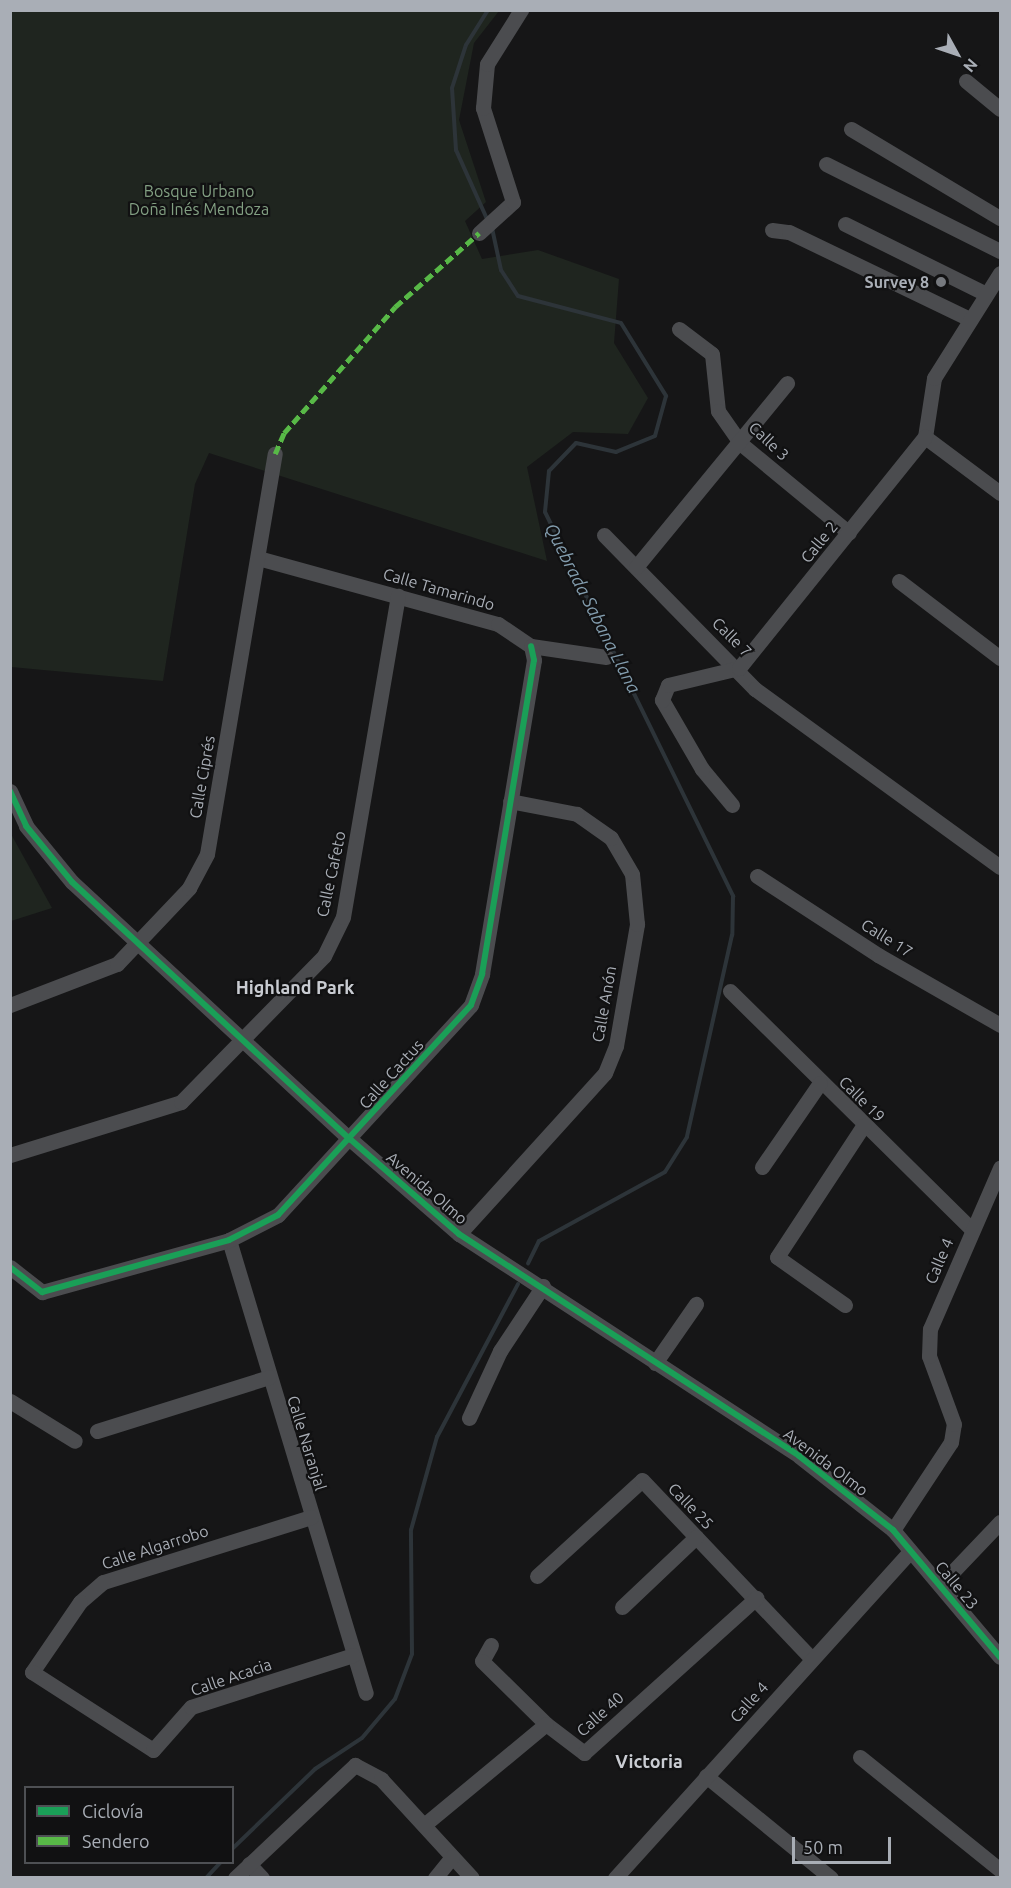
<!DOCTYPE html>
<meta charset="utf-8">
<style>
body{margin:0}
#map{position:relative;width:1011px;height:1888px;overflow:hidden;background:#161617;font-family:Ubuntu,sans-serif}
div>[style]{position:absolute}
.green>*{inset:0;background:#1f251f}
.stream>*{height:4px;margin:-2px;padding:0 2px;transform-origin:2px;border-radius:2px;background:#2d3439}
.minor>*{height:15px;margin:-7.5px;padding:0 7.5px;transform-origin:7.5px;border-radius:7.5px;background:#4b4c4f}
.quiet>*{height:4.5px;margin-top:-2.25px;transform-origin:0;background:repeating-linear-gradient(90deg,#58b947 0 9px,transparent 0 13.5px)}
.cycleway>*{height:6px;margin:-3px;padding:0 3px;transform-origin:3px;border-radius:3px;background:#1a9f57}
.dots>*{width:16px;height:16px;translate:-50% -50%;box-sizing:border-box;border:3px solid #111112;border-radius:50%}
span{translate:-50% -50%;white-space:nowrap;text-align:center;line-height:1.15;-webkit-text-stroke:4.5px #111112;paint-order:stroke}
.park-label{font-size:16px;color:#829f82}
.poi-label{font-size:16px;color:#a9aeb6;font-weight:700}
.right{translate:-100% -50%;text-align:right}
.street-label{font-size:16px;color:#a9aeb6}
.water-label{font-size:18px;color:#839dae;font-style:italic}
.neighbourhood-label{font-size:18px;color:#c9ccd2;font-weight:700}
.frame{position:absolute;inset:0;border:12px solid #a9aeb6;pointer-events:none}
.legend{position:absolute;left:24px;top:1786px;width:210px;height:78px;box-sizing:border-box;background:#111112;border:2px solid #4e5054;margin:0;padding:8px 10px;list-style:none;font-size:18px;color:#a9aeb6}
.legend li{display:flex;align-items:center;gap:12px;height:30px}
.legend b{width:30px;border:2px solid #4e5054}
.north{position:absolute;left:927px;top:24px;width:60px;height:60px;-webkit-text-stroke:4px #111112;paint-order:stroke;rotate:130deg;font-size:16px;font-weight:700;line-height:24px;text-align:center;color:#a9aeb6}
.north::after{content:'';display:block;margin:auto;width:21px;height:27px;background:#a9aeb6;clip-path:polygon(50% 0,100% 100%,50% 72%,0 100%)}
.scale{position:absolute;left:792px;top:1837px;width:99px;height:27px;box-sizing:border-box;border:3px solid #a9aeb6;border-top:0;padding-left:8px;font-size:18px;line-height:21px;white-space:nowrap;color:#a9aeb6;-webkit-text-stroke:4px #111112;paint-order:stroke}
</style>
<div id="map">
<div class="green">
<div style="clip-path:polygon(10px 11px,499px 11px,474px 43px,459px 120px,486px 202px,465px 221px,482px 259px,538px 250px,619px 279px,614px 343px,648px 398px,628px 434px,573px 432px,527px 467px,547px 561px,209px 453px,195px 484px,163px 681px,11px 667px)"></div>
<div style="clip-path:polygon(11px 834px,52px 908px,11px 921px,10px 921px)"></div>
</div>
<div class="stream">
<div style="left:487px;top:219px;width:76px;rotate:-114.2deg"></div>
<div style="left:456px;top:150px;width:62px;rotate:-93.7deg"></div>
<div style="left:452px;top:88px;width:45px;rotate:-72deg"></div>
<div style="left:466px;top:45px;width:41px;rotate:-57.8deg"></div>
<div style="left:492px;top:228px;width:43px;rotate:77.9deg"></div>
<div style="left:501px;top:270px;width:31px;rotate:57deg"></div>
<div style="left:518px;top:296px;width:106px;rotate:14.7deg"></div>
<div style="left:621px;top:323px;width:86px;rotate:58.3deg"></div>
<div style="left:666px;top:396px;width:41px;rotate:105.4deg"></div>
<div style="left:655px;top:436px;width:42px;rotate:157.7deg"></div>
<div style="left:616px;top:452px;width:41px;rotate:-167.3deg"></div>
<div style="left:576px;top:443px;width:39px;rotate:134deg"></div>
<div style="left:549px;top:471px;width:41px;rotate:95.6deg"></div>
<div style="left:545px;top:512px;width:428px;rotate:63.9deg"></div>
<div style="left:733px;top:896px;width:39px;rotate:91deg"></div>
<div style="left:732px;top:935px;width:207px;rotate:102.6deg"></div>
<div style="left:687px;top:1137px;width:41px;rotate:122.2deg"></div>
<div style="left:665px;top:1172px;width:144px;rotate:151.3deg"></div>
<div style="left:539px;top:1241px;width:25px;rotate:116deg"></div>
<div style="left:232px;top:1849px;width:115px;rotate:-43.9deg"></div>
<div style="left:315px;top:1769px;width:56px;rotate:-33.4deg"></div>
<div style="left:362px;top:1738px;width:51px;rotate:-49.8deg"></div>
<div style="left:395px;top:1699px;width:48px;rotate:-69.3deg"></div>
<div style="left:412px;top:1654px;width:124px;rotate:-90.5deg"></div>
<div style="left:411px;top:1530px;width:97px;rotate:-74.4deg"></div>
<div style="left:437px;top:1437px;width:173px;rotate:-62.1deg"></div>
<div style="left:206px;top:1878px;width:22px;rotate:-47deg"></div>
</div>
<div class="minor">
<div style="left:966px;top:81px;width:44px;rotate:39.5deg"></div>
<div style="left:851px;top:129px;width:174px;rotate:30.9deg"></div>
<div style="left:826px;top:164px;width:195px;rotate:26.6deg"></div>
<div style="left:845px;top:224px;width:157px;rotate:26.4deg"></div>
<div style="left:772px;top:230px;width:17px;rotate:7deg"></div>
<div style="left:789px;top:232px;width:201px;rotate:25.7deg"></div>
<div style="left:479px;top:233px;width:46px;rotate:-42.4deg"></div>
<div style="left:513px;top:202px;width:99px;rotate:-107.7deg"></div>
<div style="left:483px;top:108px;width:44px;rotate:-84.8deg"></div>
<div style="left:487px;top:64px;width:64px;rotate:-57.8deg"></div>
<div style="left:679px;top:329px;width:41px;rotate:37.1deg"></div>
<div style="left:712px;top:354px;width:57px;rotate:84deg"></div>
<div style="left:718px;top:411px;width:39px;rotate:55deg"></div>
<div style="left:740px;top:443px;width:141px;rotate:39.5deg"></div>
<div style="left:925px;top:437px;width:60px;rotate:-81.3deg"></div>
<div style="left:934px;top:378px;width:124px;rotate:-57.8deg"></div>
<div style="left:925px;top:437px;width:94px;rotate:36.7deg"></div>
<div style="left:604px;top:535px;width:216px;rotate:45.6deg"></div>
<div style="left:755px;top:689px;width:303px;rotate:36deg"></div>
<div style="left:258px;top:558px;width:249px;rotate:15.4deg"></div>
<div style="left:498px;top:624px;width:40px;rotate:34deg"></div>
<div style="left:531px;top:646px;width:76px;rotate:8.3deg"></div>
<div style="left:636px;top:567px;width:238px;rotate:-50.6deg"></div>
<div style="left:899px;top:581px;width:127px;rotate:37.3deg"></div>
<div style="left:10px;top:791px;width:38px;rotate:65deg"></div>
<div style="left:26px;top:826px;width:72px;rotate:50.6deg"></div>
<div style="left:72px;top:882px;width:379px;rotate:42.8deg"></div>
<div style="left:350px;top:1139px;width:145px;rotate:41.1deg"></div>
<div style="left:459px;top:1234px;width:406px;rotate:33.1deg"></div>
<div style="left:799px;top:1456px;width:120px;rotate:38.2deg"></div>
<div style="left:893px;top:1530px;width:166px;rotate:49.9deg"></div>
<div style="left:732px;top:805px;width:47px;rotate:-129.8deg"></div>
<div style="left:702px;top:769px;width:80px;rotate:-120.1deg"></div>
<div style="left:662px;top:700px;width:16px;rotate:-68deg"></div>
<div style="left:668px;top:685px;width:73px;rotate:-13.5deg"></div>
<div style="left:739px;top:668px;width:297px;rotate:-51.2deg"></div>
<div style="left:757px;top:876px;width:145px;rotate:33.1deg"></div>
<div style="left:878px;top:955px;width:141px;rotate:29.8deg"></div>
<div style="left:730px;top:991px;width:340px;rotate:44.6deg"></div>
<div style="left:10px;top:1005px;width:115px;rotate:-21deg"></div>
<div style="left:117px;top:964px;width:105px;rotate:-46.5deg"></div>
<div style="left:189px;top:888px;width:38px;rotate:-62deg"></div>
<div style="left:207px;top:854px;width:406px;rotate:-80.4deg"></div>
<div style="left:10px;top:1155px;width:179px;rotate:-17.2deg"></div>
<div style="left:181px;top:1102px;width:204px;rotate:-45.6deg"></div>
<div style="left:324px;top:956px;width:43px;rotate:-64deg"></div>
<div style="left:343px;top:917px;width:326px;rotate:-80.3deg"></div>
<div style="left:762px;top:1167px;width:102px;rotate:-55.4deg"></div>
<div style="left:459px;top:1234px;width:217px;rotate:-47.8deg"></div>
<div style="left:605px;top:1073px;width:29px;rotate:-68deg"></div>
<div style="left:616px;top:1046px;width:124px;rotate:-80.2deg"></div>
<div style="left:637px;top:924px;width:50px;rotate:-95.7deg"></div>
<div style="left:632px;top:874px;width:42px;rotate:-120.3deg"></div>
<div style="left:611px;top:838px;width:42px;rotate:-144.8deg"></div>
<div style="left:577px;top:814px;width:68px;rotate:-169deg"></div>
<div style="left:229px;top:1240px;width:473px;rotate:73.2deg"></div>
<div style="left:10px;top:1267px;width:41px;rotate:38deg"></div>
<div style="left:42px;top:1292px;width:194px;rotate:-15.5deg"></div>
<div style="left:229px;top:1240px;width:55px;rotate:-27deg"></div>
<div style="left:278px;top:1215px;width:285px;rotate:-47.4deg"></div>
<div style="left:471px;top:1005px;width:33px;rotate:-70deg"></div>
<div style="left:482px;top:974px;width:318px;rotate:-80.6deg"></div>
<div style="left:534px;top:660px;width:14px;rotate:-102deg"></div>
<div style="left:845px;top:1305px;width:83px;rotate:-144.8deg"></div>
<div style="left:777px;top:1257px;width:157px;rotate:-56.7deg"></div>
<div style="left:655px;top:1363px;width:72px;rotate:-55.2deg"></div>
<div style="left:10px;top:1401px;width:76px;rotate:31.6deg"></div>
<div style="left:469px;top:1418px;width:74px;rotate:-65.2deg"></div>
<div style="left:500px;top:1351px;width:78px;rotate:-56.5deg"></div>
<div style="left:97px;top:1431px;width:180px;rotate:-17.4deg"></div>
<div style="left:311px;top:1517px;width:218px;rotate:162.6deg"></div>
<div style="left:103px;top:1582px;width:30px;rotate:139deg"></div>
<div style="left:80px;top:1602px;width:85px;rotate:124.4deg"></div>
<div style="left:32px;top:1672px;width:144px;rotate:32.8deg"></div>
<div style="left:153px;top:1750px;width:57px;rotate:-48.5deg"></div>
<div style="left:191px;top:1707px;width:170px;rotate:-17.8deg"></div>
<div style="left:893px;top:1530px;width:105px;rotate:-56.6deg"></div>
<div style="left:951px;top:1442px;width:18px;rotate:-81deg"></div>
<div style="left:954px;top:1424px;width:72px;rotate:-110.2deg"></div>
<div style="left:929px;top:1356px;width:27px;rotate:-88deg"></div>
<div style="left:930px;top:1329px;width:176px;rotate:-66.5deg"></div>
<div style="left:537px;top:1576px;width:142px;rotate:-42.4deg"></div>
<div style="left:642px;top:1480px;width:247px;rotate:46.5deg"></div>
<div style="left:940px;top:1585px;width:87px;rotate:-46.4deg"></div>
<div style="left:622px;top:1607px;width:102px;rotate:-43.4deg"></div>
<div style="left:491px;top:1645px;width:18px;rotate:119deg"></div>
<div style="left:482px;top:1661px;width:90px;rotate:44.5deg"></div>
<div style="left:546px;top:1724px;width:48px;rotate:37.3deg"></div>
<div style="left:584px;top:1753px;width:232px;rotate:-42deg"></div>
<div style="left:860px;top:1757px;width:180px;rotate:38.9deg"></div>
<div style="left:706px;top:1776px;width:161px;rotate:39.2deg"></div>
<div style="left:424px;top:1825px;width:158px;rotate:-39.6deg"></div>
<div style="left:249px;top:1864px;width:19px;rotate:47deg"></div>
<div style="left:235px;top:1878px;width:165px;rotate:-43.3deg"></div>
<div style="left:355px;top:1765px;width:30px;rotate:28deg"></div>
<div style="left:381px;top:1779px;width:134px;rotate:47.4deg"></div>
<div style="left:435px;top:1878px;width:27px;rotate:-51deg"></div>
<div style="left:615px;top:1878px;width:440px;rotate:-47.9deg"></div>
</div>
<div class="quiet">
<div style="left:275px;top:454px;width:23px;rotate:-67deg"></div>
<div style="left:284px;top:433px;width:168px;rotate:-48.6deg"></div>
<div style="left:395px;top:307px;width:112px;rotate:-41.4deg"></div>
</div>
<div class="cycleway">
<div style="left:10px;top:791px;width:38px;rotate:65deg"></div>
<div style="left:26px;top:826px;width:72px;rotate:50.6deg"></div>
<div style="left:72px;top:882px;width:379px;rotate:42.8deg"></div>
<div style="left:350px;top:1139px;width:145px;rotate:41.1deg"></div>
<div style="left:459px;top:1234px;width:406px;rotate:33.1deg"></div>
<div style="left:799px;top:1456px;width:120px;rotate:38.2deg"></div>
<div style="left:893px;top:1530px;width:166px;rotate:49.9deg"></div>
<div style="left:10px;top:1267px;width:41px;rotate:38deg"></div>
<div style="left:42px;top:1292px;width:194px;rotate:-15.5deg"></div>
<div style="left:229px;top:1240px;width:55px;rotate:-27deg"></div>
<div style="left:278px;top:1215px;width:285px;rotate:-47.4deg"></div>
<div style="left:471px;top:1005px;width:33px;rotate:-70deg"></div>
<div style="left:482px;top:974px;width:318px;rotate:-80.6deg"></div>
<div style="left:534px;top:660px;width:14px;rotate:-102deg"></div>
</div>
<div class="dots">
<div style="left:941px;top:282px;background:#76797e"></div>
</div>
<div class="park-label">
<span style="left:199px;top:200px">Bosque Urbano<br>Doña Inés Mendoza</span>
</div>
<div class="poi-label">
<span class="right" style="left:929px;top:282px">Survey 8</span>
</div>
<div class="street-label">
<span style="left:769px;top:441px;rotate:43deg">Calle 3</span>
<span style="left:819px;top:542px;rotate:-51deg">Calle 2</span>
<span style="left:439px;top:589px;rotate:16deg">Calle Tamarindo</span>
<span style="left:732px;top:637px;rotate:45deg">Calle 7</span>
<span style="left:202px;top:777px;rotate:-80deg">Calle Ciprés</span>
<span style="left:331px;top:874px;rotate:-78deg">Calle Cafeto</span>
<span style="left:887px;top:938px;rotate:32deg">Calle 17</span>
<span style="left:604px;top:1004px;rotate:-80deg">Calle Anón</span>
<span style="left:391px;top:1074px;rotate:-48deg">Calle Cactus</span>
<span style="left:862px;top:1099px;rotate:45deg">Calle 19</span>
<span style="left:427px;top:1188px;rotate:41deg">Avenida Olmo</span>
<span style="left:939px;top:1261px;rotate:-67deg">Calle 4</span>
<span style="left:307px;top:1443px;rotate:73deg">Calle Naranjal</span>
<span style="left:826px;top:1462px;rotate:37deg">Avenida Olmo</span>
<span style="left:691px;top:1506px;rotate:46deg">Calle 25</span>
<span style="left:155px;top:1547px;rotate:-18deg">Calle Algarrobo</span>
<span style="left:957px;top:1585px;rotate:50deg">Calle 23</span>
<span style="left:231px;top:1677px;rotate:-19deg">Calle Acacia</span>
<span style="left:749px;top:1702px;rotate:-48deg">Calle 4</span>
<span style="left:600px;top:1714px;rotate:-42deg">Calle 40</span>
</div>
<div class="water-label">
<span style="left:593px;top:608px;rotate:63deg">Quebrada Sabana Llana</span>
</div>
<div class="neighbourhood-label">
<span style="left:295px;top:987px">Highland Park</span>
<span style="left:649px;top:1761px">Victoria</span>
</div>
<div class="frame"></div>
<ul class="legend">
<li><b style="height:8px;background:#1a9f57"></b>Ciclovía</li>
<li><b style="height:8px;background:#58b947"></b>Sendero</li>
</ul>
<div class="north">N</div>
<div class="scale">50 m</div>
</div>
